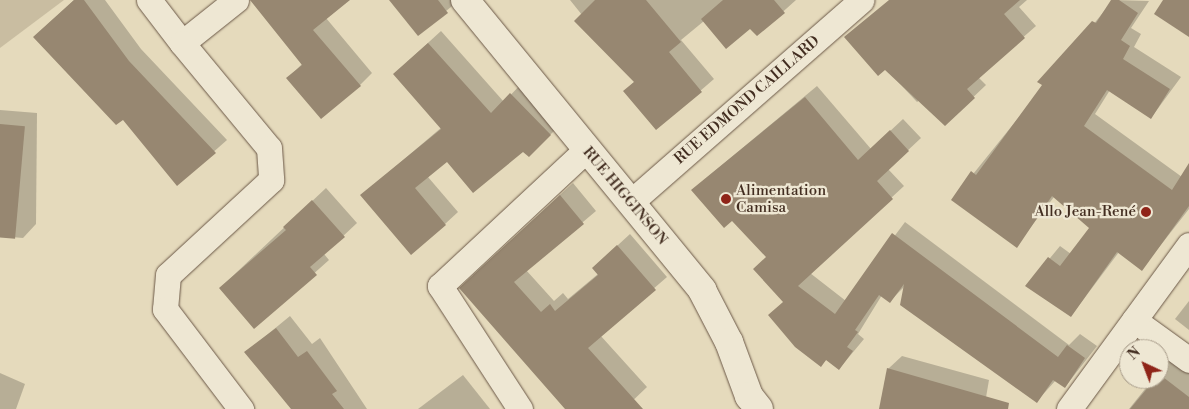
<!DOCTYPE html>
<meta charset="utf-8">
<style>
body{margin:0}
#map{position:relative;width:1189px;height:409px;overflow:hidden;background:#e5dabc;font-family:"Libre Bodoni",serif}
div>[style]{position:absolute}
.green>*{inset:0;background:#c9bda1}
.shadow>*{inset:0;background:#0003}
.building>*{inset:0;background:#978771;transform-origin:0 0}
.roads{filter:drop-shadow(0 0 1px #6b5847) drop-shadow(0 0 1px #6b5847)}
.minor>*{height:25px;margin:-12.5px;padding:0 12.5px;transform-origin:12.5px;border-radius:12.5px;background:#eee7d3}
.tertiary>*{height:28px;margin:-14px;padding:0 14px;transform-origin:14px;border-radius:14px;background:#eee7d3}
.dots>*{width:14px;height:14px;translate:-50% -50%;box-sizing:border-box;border:2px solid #eee7d3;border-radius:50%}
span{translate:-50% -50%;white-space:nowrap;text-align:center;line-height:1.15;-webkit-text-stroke:4.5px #eee7d3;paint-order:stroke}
.street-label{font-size:15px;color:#422d20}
.poi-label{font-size:15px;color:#422d20}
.left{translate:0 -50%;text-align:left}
.right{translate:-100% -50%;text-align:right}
.north{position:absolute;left:1119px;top:339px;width:50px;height:50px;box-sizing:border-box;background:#eee7d3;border:1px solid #a99d8b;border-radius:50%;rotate:317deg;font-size:14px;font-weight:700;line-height:20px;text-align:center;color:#422d20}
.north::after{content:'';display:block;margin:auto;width:18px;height:22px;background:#8f2418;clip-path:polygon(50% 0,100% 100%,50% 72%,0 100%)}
</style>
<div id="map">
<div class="green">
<div style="clip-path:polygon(0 0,64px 0,0 48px)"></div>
</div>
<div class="shadow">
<div style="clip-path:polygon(74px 0,105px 0,141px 49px,227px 140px,177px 184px,123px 118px,34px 37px)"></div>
<div style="clip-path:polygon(253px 0,348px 0,326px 18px,372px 73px,360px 85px,288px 78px,302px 64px)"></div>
<div style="clip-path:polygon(394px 0,456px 0,457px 2px,418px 34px)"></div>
<div style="clip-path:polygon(570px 0,796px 0,757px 35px,751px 27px,704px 21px,681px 40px,714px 79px,656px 129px,625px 91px,635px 81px)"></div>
<div style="clip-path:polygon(891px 0,1027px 0,1019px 7px,1036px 26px,978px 77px,986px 85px,945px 124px,921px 99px,917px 102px,885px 68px,846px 37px)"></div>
<div style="clip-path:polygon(1113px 0,1149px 1px,1131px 28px,1141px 34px,1134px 47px,1181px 77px,1151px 118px,1110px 90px,1095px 114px,1182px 177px,1189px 165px,1189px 209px,1142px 269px,1119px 252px,1071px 316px,1027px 286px,1060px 246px,1071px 254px,1090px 228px,1054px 197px,1016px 246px,953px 199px)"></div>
<div style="clip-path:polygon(441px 31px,504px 102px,523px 82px,563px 122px,529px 156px,523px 150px,447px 160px,428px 177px,458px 212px,445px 224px,362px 195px,442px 127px,407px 62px)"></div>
<div style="clip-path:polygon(817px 86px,871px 149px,903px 119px,921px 138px,888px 169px,904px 186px,810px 273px,846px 301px,905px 222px,1069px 345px,1080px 334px,1097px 346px,1065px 387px,1056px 380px,1037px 401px,906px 285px,890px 301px,882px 295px,858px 334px,864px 339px,839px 369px,827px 359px,821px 365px,784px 301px,767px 257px,732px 219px,692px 190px)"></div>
<div style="clip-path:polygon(0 110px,37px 113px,36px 224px,23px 238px,0 236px)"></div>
<div style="clip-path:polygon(573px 183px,596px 211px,526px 270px,554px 301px,563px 293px,568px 299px,598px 274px,593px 268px,630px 234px,667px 277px,600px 335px,647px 387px,624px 409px,567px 409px,473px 275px)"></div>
<div style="clip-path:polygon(326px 188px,357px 223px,324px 254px,329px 260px,254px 327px,220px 288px)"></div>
<div style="clip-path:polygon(1189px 301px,1189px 330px,1175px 319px)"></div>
<div style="clip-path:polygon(290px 316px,312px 344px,320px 338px,367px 409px,292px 409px,246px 352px)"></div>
<div style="clip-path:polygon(902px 356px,989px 380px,984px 409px,880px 409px,888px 369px)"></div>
<div style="clip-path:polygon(1171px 360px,1189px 373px,1189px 409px,1129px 409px,1153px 379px,1159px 379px,1159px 371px)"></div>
<div style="clip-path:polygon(0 373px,25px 384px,16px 409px,0 409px)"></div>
<div style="clip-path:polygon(463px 375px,490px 409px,418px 409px)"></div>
</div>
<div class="building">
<div style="clip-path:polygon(74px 0,84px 0,129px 61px,216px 153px,177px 186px,123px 120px,116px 125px,33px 37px)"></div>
<div style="clip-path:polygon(250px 0,350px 0,313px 30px,361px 86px,321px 119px,286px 78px,302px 65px)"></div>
<div style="clip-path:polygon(389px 0,438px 0,448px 13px,418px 36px)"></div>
<div style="clip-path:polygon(595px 0,646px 0,681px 42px,669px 52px,702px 92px,656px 130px,623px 91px,634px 82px,574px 21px)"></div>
<div style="clip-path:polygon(723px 0,774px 0,785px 13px,757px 36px,750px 29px,726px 49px,701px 19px)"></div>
<div style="clip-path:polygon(889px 0,1020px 0,1004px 14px,1025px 38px,967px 89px,975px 98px,945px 126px,885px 70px,878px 76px,844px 37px)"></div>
<div style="clip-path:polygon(1111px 0,1119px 0,1138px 13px,1121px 40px,1130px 46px,1123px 59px,1170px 89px,1151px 119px,1107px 90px,1084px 126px,1172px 190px,1189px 163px,1189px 206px,1142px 271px,1117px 252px,1071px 317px,1025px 286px,1048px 257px,1060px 266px,1089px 228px,1052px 196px,1017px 248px,951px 200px,971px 171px,976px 175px,1042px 85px,1037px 82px,1092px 21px,1096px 23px)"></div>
<div style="clip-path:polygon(1163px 0,1189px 0,1189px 37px,1154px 14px)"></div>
<div style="clip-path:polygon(428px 43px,491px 113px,510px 93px,551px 135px,529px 157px,523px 152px,473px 193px,447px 162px,415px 188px,446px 225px,411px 255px,360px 195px,441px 129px,393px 74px)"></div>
<div style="clip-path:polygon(805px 97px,858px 160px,890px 130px,909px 151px,877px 181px,893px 199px,798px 286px,835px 314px,892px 233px,1058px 357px,1067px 345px,1085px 358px,1065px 388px,1053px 380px,1037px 403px,900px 305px,904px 284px,890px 303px,879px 295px,855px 330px,858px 332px,847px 347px,853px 351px,839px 370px,826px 360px,821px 367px,795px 347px,768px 315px,783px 302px,753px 269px,766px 257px,732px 221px,724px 228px,691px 190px)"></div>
<div style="left:0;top:124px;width:25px;height:113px;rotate:5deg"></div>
<div style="clip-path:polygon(560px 195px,584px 224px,514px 282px,541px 312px,550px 304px,555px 311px,598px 275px,592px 268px,617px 245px,656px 290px,588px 348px,643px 409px,565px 409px,459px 288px)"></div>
<div style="clip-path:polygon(312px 200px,345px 237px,310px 267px,317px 275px,254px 329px,219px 288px,286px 230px,283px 227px)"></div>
<div style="clip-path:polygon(276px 328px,298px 357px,307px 351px,337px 391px,332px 394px,344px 409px,291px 409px,268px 381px,244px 352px)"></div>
<div style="clip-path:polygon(887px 368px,1009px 403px,1008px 409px,879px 409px)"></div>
<div style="clip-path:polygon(1159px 374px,1189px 397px,1189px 409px,1130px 409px)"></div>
</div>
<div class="roads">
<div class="minor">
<div style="left:149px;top:0;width:54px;rotate:52.5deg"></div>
<div style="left:236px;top:0;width:69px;rotate:141.5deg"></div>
<div style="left:182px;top:43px;width:136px;rotate:50.4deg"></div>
<div style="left:269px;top:148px;width:32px;rotate:86deg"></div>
<div style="left:271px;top:180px;width:140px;rotate:137.3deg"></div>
<div style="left:168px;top:275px;width:34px;rotate:95deg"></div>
<div style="left:165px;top:309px;width:126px;rotate:52.8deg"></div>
<div style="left:632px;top:201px;width:305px;rotate:-41.2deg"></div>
<div style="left:1134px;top:320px;width:68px;rotate:36deg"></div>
<div style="left:520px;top:409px;width:147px;rotate:-123deg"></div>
<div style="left:440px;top:286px;width:200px;rotate:-43deg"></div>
<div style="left:1069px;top:409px;width:203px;rotate:-53.8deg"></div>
</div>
<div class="tertiary">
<div style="left:465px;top:0;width:375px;rotate:50.7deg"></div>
<div style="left:702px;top:290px;width:59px;rotate:62.6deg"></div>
<div style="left:729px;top:342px;width:58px;rotate:69.7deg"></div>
<div style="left:749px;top:396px;width:16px;rotate:52deg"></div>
</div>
</div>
<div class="dots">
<div style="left:726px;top:199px;background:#8f2418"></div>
<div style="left:1146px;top:212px;background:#8f2418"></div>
</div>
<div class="street-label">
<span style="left:747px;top:100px;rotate:-41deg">RUE EDMOND CAILLARD</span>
<span style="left:625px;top:196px;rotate:50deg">RUE HIGGINSON</span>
</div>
<div class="poi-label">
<span class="left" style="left:736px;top:199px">Alimentation<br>Camisa</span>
<span class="right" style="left:1136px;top:212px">Allo Jean-René</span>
</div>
<div class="north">N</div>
</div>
